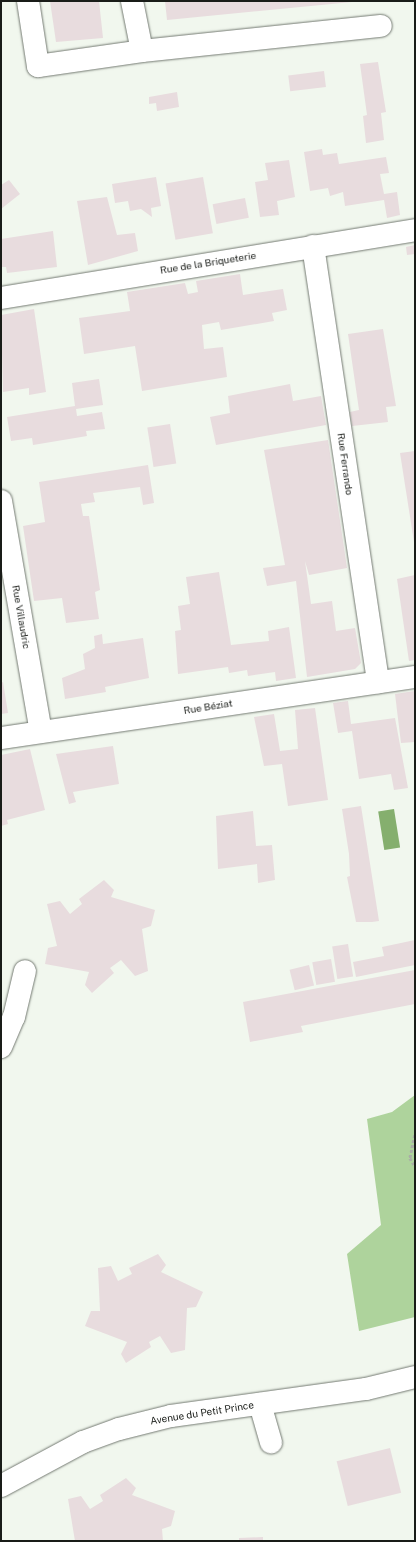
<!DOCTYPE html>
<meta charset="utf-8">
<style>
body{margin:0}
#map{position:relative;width:416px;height:1542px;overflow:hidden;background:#f1f7ee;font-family:"Public Sans",sans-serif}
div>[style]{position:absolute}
.green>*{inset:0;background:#aed39c}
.water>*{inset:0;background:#85af6e;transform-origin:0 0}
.building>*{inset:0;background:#e8dcde;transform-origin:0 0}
.path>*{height:2.5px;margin-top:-1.25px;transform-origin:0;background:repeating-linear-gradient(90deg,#a9aea6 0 3px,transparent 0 5px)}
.roads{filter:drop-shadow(0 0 1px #747a72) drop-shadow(0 0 1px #747a72)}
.minor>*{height:22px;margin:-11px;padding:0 11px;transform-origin:11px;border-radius:11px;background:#fff}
span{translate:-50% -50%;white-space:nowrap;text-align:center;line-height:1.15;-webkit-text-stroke:4px #fff;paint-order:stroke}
.street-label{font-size:10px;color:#191c18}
.frame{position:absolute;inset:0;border:2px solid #191c18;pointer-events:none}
</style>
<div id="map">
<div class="green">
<div style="clip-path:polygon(415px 1095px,415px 1317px,359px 1331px,347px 1254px,381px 1225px,367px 1119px,392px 1112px)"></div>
</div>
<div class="water">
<div style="left:394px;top:809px;width:39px;height:16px;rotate:81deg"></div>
</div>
<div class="building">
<div style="clip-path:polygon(50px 1px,99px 1px,103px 38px,56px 42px)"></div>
<div style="clip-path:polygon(165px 1px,352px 1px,352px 2px,167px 20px)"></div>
<div style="clip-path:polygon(378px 62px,386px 112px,381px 113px,384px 140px,366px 143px,363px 116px,367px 115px,360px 64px)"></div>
<div style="left:324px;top:71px;width:16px;height:36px;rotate:83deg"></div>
<div style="clip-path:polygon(177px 92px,179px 107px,157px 111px,156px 103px,149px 104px,149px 97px)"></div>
<div style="clip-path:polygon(322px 149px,323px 155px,337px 153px,339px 164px,386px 157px,389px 173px,380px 174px,384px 194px,397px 192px,400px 215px,387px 218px,384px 200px,345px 206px,343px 192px,330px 196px,328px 188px,310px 191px,304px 152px)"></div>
<div style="clip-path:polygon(289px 160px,295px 197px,277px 201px,279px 215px,260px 217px,255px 182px,268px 180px,265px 163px)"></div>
<div style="clip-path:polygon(156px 177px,161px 206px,151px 208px,152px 217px,141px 209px,130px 211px,128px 201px,115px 203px,112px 184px)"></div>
<div style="left:203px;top:177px;width:57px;height:38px;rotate:80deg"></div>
<div style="clip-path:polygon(9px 180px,20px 194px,1px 209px,1px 185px)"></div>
<div style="clip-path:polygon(107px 197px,117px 235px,135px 233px,138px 251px,88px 265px,77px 201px)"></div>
<div style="left:245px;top:198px;width:20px;height:33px;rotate:79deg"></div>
<div style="clip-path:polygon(53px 231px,57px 267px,7px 273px,6px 267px,1px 267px,1px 239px)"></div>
<div style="clip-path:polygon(415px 245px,415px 254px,407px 255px,406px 247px)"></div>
<div style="clip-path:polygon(240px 274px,243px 295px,283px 289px,287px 310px,272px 313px,274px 321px,221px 330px,219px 322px,202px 325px,204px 349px,223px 347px,227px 377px,142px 391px,135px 346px,84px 354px,79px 318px,130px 311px,127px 292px,185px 283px,188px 294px,198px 292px,196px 281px)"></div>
<div style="clip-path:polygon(34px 309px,46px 392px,29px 395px,29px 388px,3px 392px,1px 315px)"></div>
<div style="clip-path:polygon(383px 329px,396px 406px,386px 407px,388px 422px,352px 426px,350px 412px,359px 410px,348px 334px)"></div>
<div style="clip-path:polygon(99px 379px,103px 405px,76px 409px,77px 416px,102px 412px,105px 429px,86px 431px,87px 436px,33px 445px,32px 438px,11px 441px,7px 417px,75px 406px,72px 383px)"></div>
<div style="clip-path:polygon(290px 384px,293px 401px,321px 396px,326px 425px,216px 445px,210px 417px,230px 413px,228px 396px)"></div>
<div style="left:170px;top:424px;width:40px;height:23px;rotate:81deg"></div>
<div style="clip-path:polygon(328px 440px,347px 568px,309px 575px,305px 561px,311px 604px,332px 601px,336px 631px,355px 628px,361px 663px,355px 669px,307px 677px,296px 581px,267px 586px,263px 568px,285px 565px,264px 450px)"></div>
<div style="clip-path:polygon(415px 451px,415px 542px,414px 542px,400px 453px)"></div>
<div style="clip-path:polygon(148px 465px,154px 503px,143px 505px,140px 487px,93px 493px,95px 502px,81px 504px,83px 516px,89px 516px,100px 590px,95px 592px,99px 619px,66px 623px,62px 598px,34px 601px,23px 526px,45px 522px,39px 482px)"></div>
<div style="clip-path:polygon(219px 572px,231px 645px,269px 641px,268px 631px,289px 627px,296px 678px,276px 681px,275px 672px,248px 676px,247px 670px,229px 673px,228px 667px,178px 674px,175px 631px,181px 630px,178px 606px,190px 604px,186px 577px)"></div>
<div style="clip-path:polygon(415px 575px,415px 660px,409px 661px,397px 579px)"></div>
<div style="clip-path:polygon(102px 634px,103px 644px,143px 638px,149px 678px,105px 687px,106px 692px,65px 699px,62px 678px,85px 669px,83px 654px,95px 648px,94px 636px)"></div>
<div style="clip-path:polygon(3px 682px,8px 713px,1px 714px,1px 683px)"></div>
<div style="clip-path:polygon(415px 691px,415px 742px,401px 743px,395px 694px)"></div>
<div style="clip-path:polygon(348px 701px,351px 724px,395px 718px,408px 788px,394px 790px,391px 774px,359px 779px,352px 731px,338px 733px,333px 703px)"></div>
<div style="clip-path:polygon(315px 708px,328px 800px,288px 806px,282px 764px,264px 766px,254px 717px,274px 714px,280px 751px,298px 749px,295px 710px)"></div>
<div style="clip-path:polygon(113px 746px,119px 784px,73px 792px,76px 802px,69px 804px,56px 754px)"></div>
<div style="clip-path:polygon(30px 749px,45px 810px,7px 820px,8px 824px,1px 826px,1px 755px)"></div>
<div style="clip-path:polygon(361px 806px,379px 921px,372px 922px,356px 922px,347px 877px,350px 876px,349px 854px,342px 809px)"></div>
<div style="clip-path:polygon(253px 811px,256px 846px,272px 845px,275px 880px,258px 883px,257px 864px,218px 869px,216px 816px)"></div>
<div style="clip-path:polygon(104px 880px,114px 890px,111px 897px,155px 910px,151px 926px,142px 929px,148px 971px,135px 976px,121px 960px,110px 968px,114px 973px,92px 993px,85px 985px,89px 972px,45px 964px,48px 948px,57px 946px,47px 904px,60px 901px,70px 914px,82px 904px,79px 899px)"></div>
<div style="clip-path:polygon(415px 940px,415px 965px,356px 977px,353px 962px,384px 956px,382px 947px)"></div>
<div style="left:348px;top:944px;width:33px;height:16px;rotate:81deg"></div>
<div style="left:331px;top:959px;width:23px;height:19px;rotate:80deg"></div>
<div style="left:309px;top:965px;width:21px;height:20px;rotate:76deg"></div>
<div style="clip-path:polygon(415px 970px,415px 1004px,301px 1026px,303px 1032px,250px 1042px,243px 1002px)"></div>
<div style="clip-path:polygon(158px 1254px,166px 1265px,161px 1272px,203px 1292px,196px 1307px,187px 1308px,185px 1350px,171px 1353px,160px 1336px,149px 1342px,151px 1347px,126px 1363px,121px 1354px,127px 1342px,85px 1326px,91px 1311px,100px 1311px,98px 1268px,111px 1266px,118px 1281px,132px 1274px,129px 1268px)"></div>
<div style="left:390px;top:1448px;width:46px;height:55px;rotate:76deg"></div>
<div style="clip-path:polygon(126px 1478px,136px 1488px,132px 1495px,175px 1511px,171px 1526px,162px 1529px,163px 1541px,75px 1541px,68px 1499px,81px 1496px,90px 1509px,103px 1501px,100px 1495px)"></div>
<div style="clip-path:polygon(263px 1537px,263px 1541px,239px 1541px,239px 1538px)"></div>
</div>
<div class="path">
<div style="left:415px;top:1135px;width:24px;rotate:102deg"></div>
<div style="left:410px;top:1158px;width:9px;rotate:58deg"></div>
</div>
<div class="roads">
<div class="minor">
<div style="left:28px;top:1px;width:66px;rotate:81.3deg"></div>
<div style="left:38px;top:66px;width:105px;rotate:-8.2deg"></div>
<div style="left:132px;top:1px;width:51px;rotate:78.7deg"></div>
<div style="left:142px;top:51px;width:240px;rotate:-6deg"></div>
<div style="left:313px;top:246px;width:441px;rotate:81.5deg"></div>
<div style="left:1px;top:298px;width:420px;rotate:-9.3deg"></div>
<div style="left:1px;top:501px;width:234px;rotate:80.2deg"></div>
<div style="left:1px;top:738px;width:418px;rotate:-8.4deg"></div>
<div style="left:1px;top:1047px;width:33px;rotate:-67deg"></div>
<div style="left:14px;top:1017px;width:47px;rotate:-76.6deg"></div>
<div style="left:260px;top:1404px;width:40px;rotate:74deg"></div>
<div style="left:1px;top:1486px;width:93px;rotate:-28.2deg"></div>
<div style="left:83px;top:1442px;width:38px;rotate:-20deg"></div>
<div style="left:119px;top:1429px;width:54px;rotate:-14deg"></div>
<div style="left:171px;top:1416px;width:197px;rotate:-7.9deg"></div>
<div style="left:366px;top:1389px;width:50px;rotate:-13.8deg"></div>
</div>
</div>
<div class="street-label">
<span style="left:208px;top:263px;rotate:-9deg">Rue de la Briqueterie</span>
<span style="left:345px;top:464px;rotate:82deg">Rue Ferrando</span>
<span style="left:21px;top:617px;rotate:80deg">Rue Villaudric</span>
<span style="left:208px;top:707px;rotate:-9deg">Rue Béziat</span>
<span style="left:202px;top:1413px;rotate:-9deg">Avenue du Petit Prince</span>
</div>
<div class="frame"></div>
</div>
